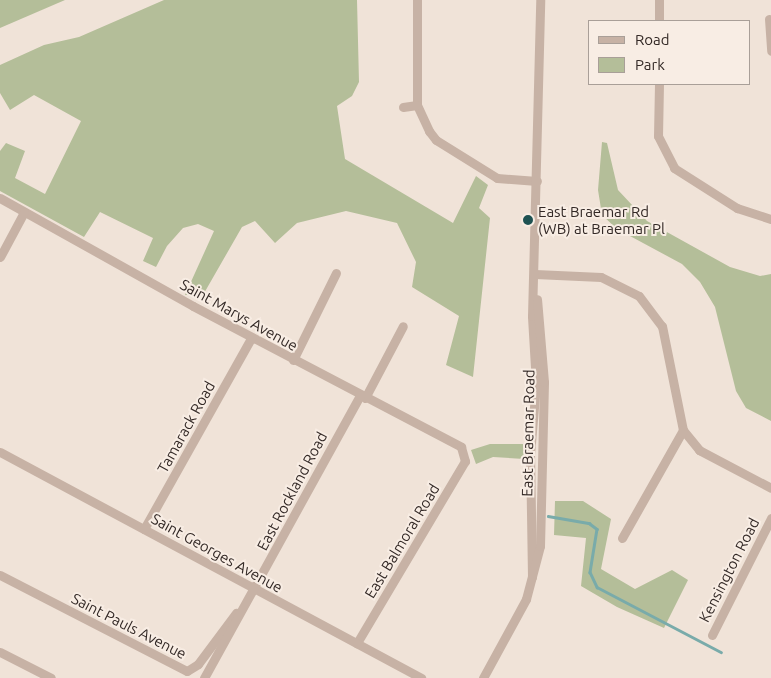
<!DOCTYPE html>
<style>
body{margin:0}
#map{position:relative;width:771px;height:678px;overflow:hidden;background:#f0e3d8;font-family:Ubuntu,sans-serif}
div>[style]{position:absolute}
.green>*{inset:0;background:#b4be99}
.stream>*{height:2.5px;margin:-1.25px;padding:0 1.25px;transform-origin:1.25px;border-radius:1.25px;background:#79abaa}
.minor>*{height:9px;margin:-4.5px;padding:0 4.5px;transform-origin:4.5px;border-radius:4.5px;background:#c7b2a5}
.dots>*{width:14px;height:14px;translate:-50% -50%;box-sizing:border-box;border:2px solid #f8ede4;border-radius:50%}
span{translate:-50% -50%;white-space:nowrap;text-align:center;line-height:1.15;-webkit-text-stroke:4px #f8ede4;paint-order:stroke}
.poi-label{font-size:15px;color:#332926}
.left{translate:0 -50%;text-align:left}
.street-label{font-size:15px;color:#332926}
.legend{position:absolute;left:588px;top:20px;width:162px;height:65px;box-sizing:border-box;background:#f8ede4;border:1px solid #a99f98;margin:0;padding:6px 9px;list-style:none;font-size:15px;color:#332926}
.legend li{display:flex;align-items:center;gap:10px;height:25px}
.legend b{width:25px;border:1px solid #a99f98}
</style>
<div id="map">
<div class="green">
<div style="clip-path:polygon(0 0,65px 0,0 28px)"></div>
<div style="clip-path:polygon(164px 0,357px 0,359px 82px,352px 96px,337px 106px,345px 159px,453px 223px,476px 176px,488px 185px,479px 208px,490px 218px,473px 377px,446px 365px,459px 316px,412px 287px,416px 262px,397px 223px,346px 211px,297px 223px,275px 243px,255px 221px,242px 227px,203px 295px,185px 295px,214px 231px,198px 224px,183px 228px,167px 246px,156px 267px,143px 261px,153px 238px,100px 212px,84px 237px,0 191px,0 151px,6px 143px,25px 151px,15px 178px,45px 194px,81px 121px,34px 95px,10px 110px,0 93px,0 65px,44px 45px,79px 37px)"></div>
<div style="clip-path:polygon(602px 142px,607px 143px,618px 190px,647px 221px,730px 267px,760px 276px,771px 274px,771px 421px,746px 408px,736px 391px,715px 307px,700px 282px,682px 264px,617px 229px,602px 215px,598px 190px)"></div>
<div style="clip-path:polygon(490px 444px,523px 444px,524px 459px,493px 457px,476px 464px,471px 450px)"></div>
<div style="clip-path:polygon(555px 501px,583px 501px,611px 519px,601px 569px,635px 589px,672px 570px,688px 580px,664px 628px,617px 607px,581px 586px,586px 538px,554px 535px)"></div>
</div>
<div class="stream">
<div style="left:548px;top:516px;width:42px;rotate:9.7deg"></div>
<div style="left:589px;top:523px;width:10px;rotate:37deg"></div>
<div style="left:597px;top:529px;width:44px;rotate:99.2deg"></div>
<div style="left:590px;top:572px;width:17px;rotate:65deg"></div>
<div style="left:597px;top:587px;width:140px;rotate:27.7deg"></div>
</div>
<div class="minor">
<div style="left:417px;top:0;width:105px;rotate:90deg"></div>
<div style="left:417px;top:105px;width:29px;rotate:65deg"></div>
<div style="left:429px;top:131px;width:11px;rotate:52deg"></div>
<div style="left:436px;top:140px;width:72px;rotate:31.9deg"></div>
<div style="left:497px;top:178px;width:40px;rotate:4.3deg"></div>
<div style="left:769px;top:19px;width:32px;rotate:86deg"></div>
<div style="left:659px;top:21px;width:21px;rotate:-90deg"></div>
<div style="left:659px;top:84px;width:52px;rotate:91.1deg"></div>
<div style="left:658px;top:136px;width:36px;rotate:63deg"></div>
<div style="left:674px;top:168px;width:75px;rotate:32.4deg"></div>
<div style="left:737px;top:208px;width:36px;rotate:18deg"></div>
<div style="left:403px;top:107px;width:14px;rotate:-8deg"></div>
<div style="left:0;top:198px;width:221px;rotate:29.2deg"></div>
<div style="left:193px;top:306px;width:303px;rotate:27.7deg"></div>
<div style="left:461px;top:447px;width:15px;rotate:74deg"></div>
<div style="left:465px;top:461px;width:212px;rotate:120.7deg"></div>
<div style="left:0;top:257px;width:51px;rotate:-61.9deg"></div>
<div style="left:535px;top:274px;width:66px;rotate:2.6deg"></div>
<div style="left:601px;top:277px;width:42px;rotate:26.6deg"></div>
<div style="left:639px;top:296px;width:38px;rotate:53deg"></div>
<div style="left:662px;top:326px;width:106px;rotate:78.6deg"></div>
<div style="left:683px;top:430px;width:26px;rotate:51deg"></div>
<div style="left:699px;top:450px;width:81px;rotate:27.8deg"></div>
<div style="left:293px;top:360px;width:97px;rotate:-63.7deg"></div>
<div style="left:365px;top:398px;width:81px;rotate:-62.2deg"></div>
<div style="left:0;top:452px;width:478px;rotate:28.2deg"></div>
<div style="left:144px;top:529px;width:219px;rotate:-60.7deg"></div>
<div style="left:622px;top:538px;width:124px;rotate:-60.5deg"></div>
<div style="left:0;top:575px;width:210px;rotate:27.2deg"></div>
<div style="left:187px;top:671px;width:13px;rotate:-32deg"></div>
<div style="left:198px;top:664px;width:64px;rotate:-53.3deg"></div>
<div style="left:532px;top:577px;width:122px;rotate:-90.9deg"></div>
<div style="left:530px;top:455px;width:71px;rotate:-85.2deg"></div>
<div style="left:536px;top:384px;width:68px;rotate:-93.4deg"></div>
<div style="left:532px;top:316px;width:316px;rotate:-88.5deg"></div>
<div style="left:712px;top:635px;width:131px;rotate:-63.2deg"></div>
<div style="left:0;top:652px;width:57px;rotate:27deg"></div>
<div style="left:204px;top:678px;width:323px;rotate:-61.1deg"></div>
<div style="left:483px;top:678px;width:90px;rotate:-61.4deg"></div>
<div style="left:526px;top:599px;width:55px;rotate:-75.2deg"></div>
<div style="left:540px;top:546px;width:164px;rotate:-88.6deg"></div>
<div style="left:544px;top:382px;width:83px;rotate:-94.8deg"></div>
</div>
<div class="dots">
<div style="left:528px;top:220px;background:#1e5252"></div>
</div>
<div class="poi-label">
<span class="left" style="left:538px;top:220px">East Braemar Rd<br>(WB) at Braemar Pl</span>
</div>
<div class="street-label">
<span style="left:239px;top:315px;rotate:29deg">Saint Marys Avenue</span>
<span style="left:186px;top:427px;rotate:-61deg">Tamarack Road</span>
<span style="left:528px;top:433px;rotate:-89deg">East Braemar Road</span>
<span style="left:292px;top:491px;rotate:-62deg">East Rockland Road</span>
<span style="left:402px;top:541px;rotate:-59deg">East Balmoral Road</span>
<span style="left:217px;top:553px;rotate:29deg">Saint Georges Avenue</span>
<span style="left:729px;top:570px;rotate:-63deg">Kensington Road</span>
<span style="left:129px;top:626px;rotate:27deg">Saint Pauls Avenue</span>
</div>
<ul class="legend">
<li><b style="height:6px;background:#c7b2a5"></b>Road</li>
<li><b style="height:14px;background:#b4be99"></b>Park</li>
</ul>
</div>
